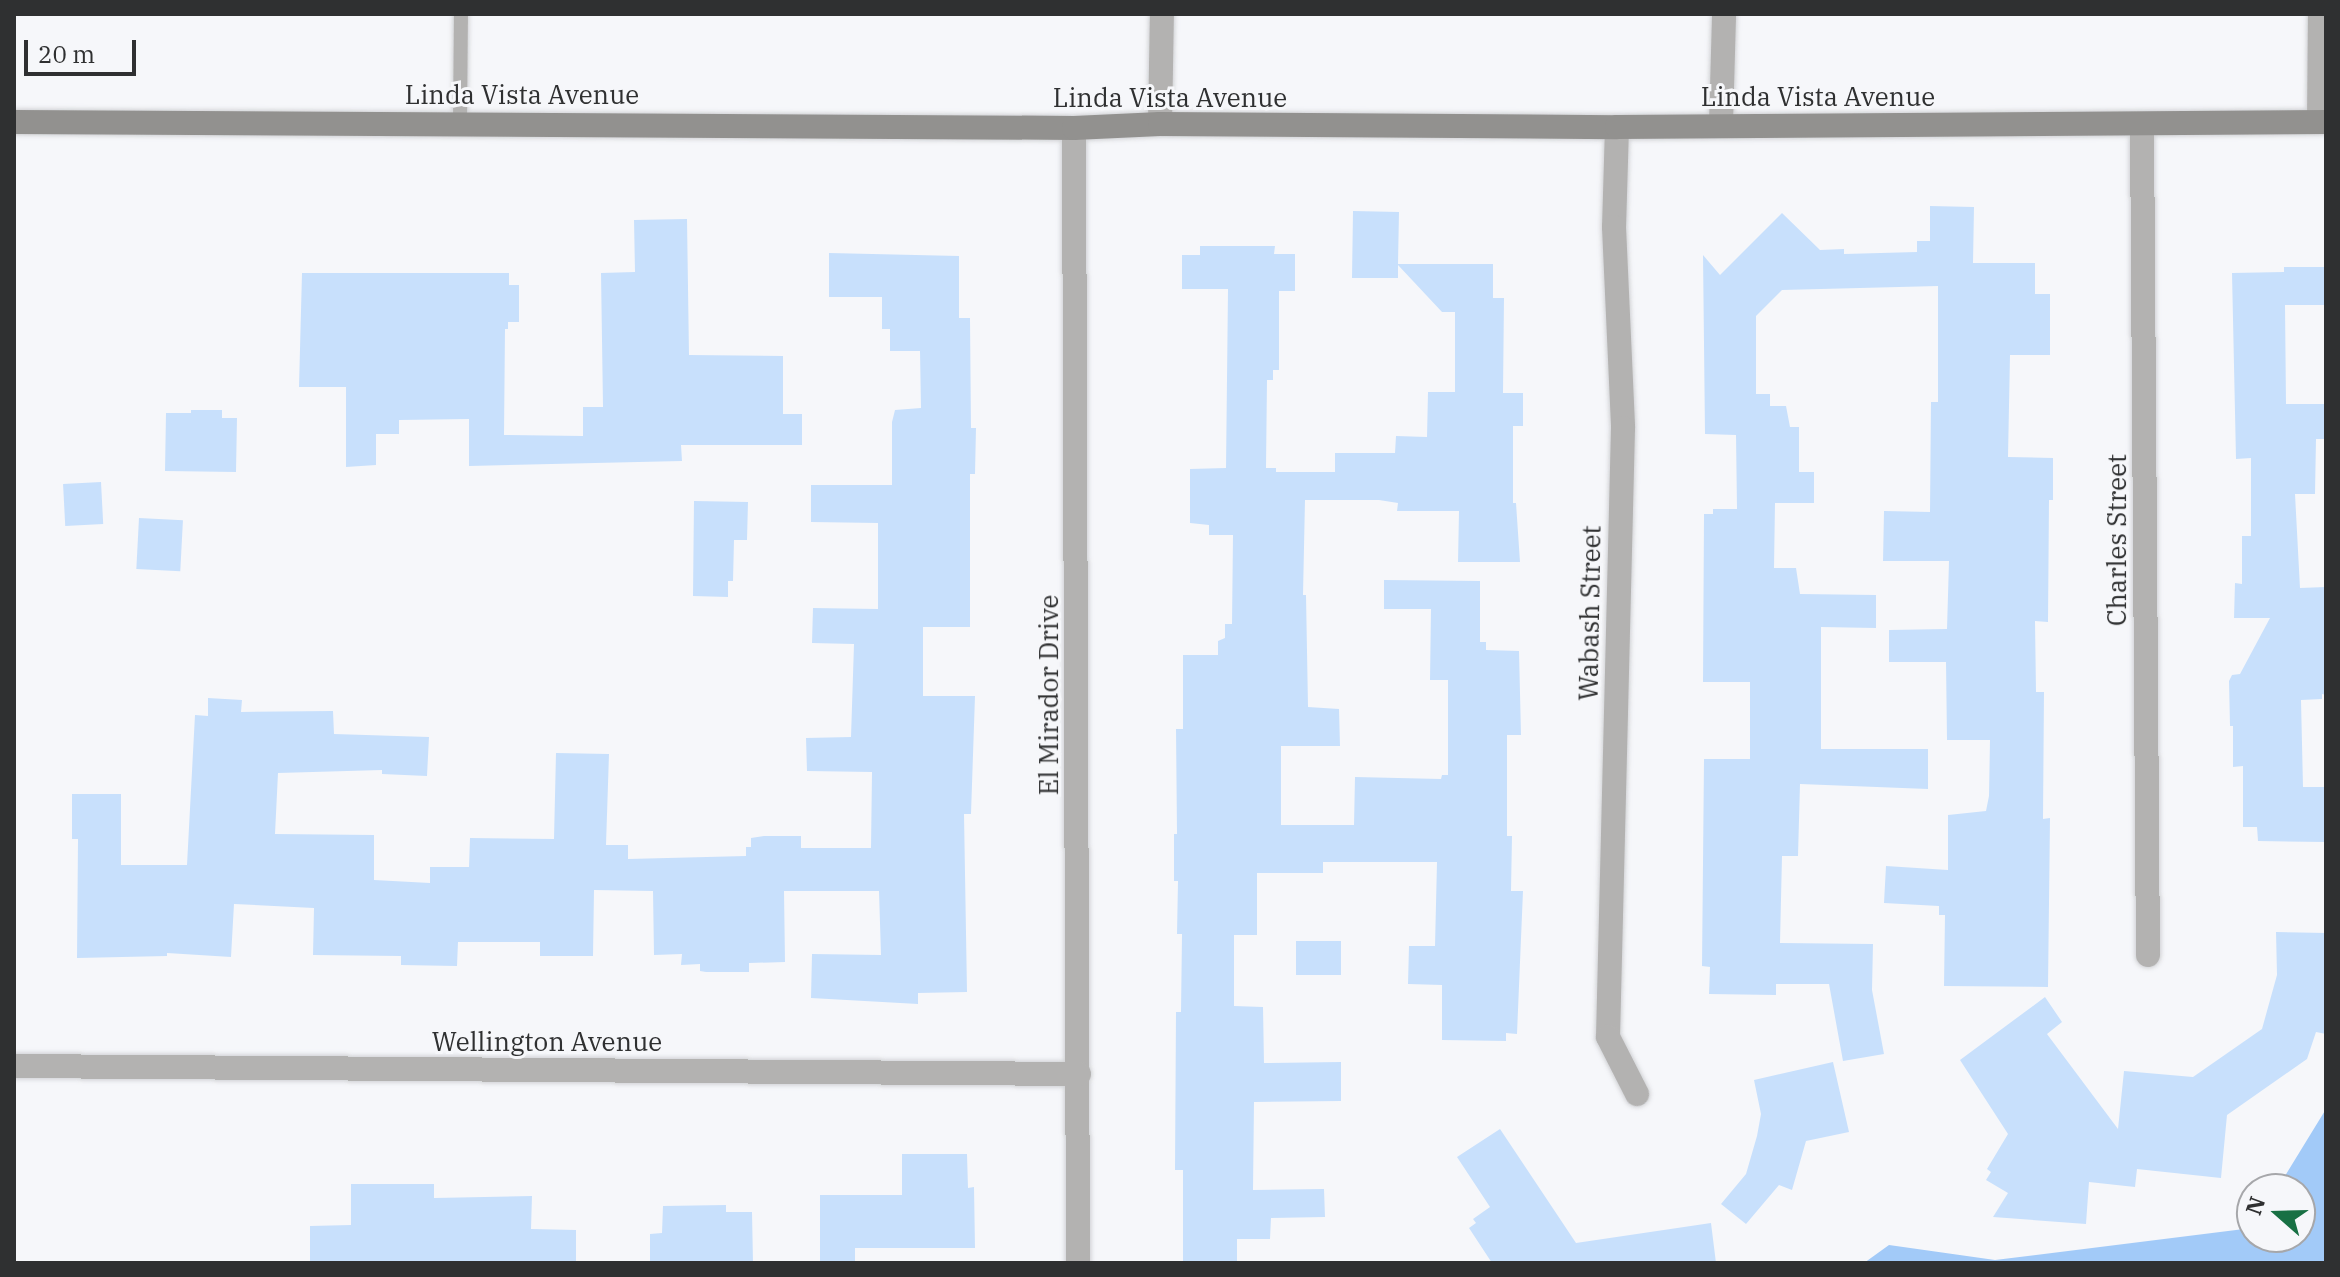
<!DOCTYPE html>
<style>
body{margin:0}
#map{position:relative;width:2340px;height:1277px;overflow:hidden;background:#f6f7fa;font-family:"IBM Plex Serif",serif}
div>[style]{position:absolute}
.green>*{inset:0;background:#a2caf8}
.building>*{inset:0;background:#c8e0fc;transform-origin:0 0}
.roads{filter:drop-shadow(0 0 2px #d2d3d6) drop-shadow(0 0 2px #d2d3d6)}
.lane>*{height:14px;margin:-7px;padding:0 7px;transform-origin:7px;border-radius:7px;background:#b3b2b1}
.street>*{height:24px;margin:-12px;padding:0 12px;transform-origin:12px;border-radius:12px;background:#b3b2b1}
.secondary>*{height:24px;margin:-12px;padding:0 12px;transform-origin:12px;border-radius:12px;background:#92918f}
span{translate:-50% -50%;white-space:nowrap;text-align:center;line-height:1.15;-webkit-text-stroke:6px #f6f7fa;paint-order:stroke}
.street-label{font-size:26px;color:#2f3031}
.frame{position:absolute;inset:0;border:16px solid #2f3031;pointer-events:none}
.north{position:absolute;left:2236px;top:1173px;width:80px;height:80px;box-sizing:border-box;background:#f6f7fa;border:2px solid #a6a7aa;border-radius:50%;rotate:290deg;font-size:22px;font-weight:700;line-height:32px;text-align:center;color:#2f3031}
.north::after{content:'';display:block;margin:auto;width:28px;height:36px;background:#187044;clip-path:polygon(50% 0,100% 100%,50% 72%,0 100%)}
.scale{position:absolute;left:24px;top:40px;width:112px;height:36px;box-sizing:border-box;border:4px solid #2f3031;border-top:0;padding-left:10px;font-size:24px;line-height:28px;white-space:nowrap;color:#2f3031;-webkit-text-stroke:6px #f6f7fa;paint-order:stroke}
</style>
<div id="map">
<div class="green">
<div style="clip-path:polygon(2326px 1109px,2326px 1263px,1864px 1263px,1889px 1245px,1995px 1260px,2252px 1228px,2252px 1237px,2300px 1237px,2300px 1189px,2277px 1189px)"></div>
</div>
<div class="building">
<div style="clip-path:polygon(1930px 206px,1974px 207px,1973px 263px,2035px 263px,2035px 294px,2050px 294px,2050px 355px,2010px 355px,2008px 457px,2053px 458px,2053px 500px,2049px 500px,2048px 622px,2035px 621px,2036px 692px,2044px 692px,2043px 819px,2050px 818px,2048px 987px,1944px 986px,1945px 915px,1939px 915px,1939px 906px,1884px 903px,1886px 866px,1948px 870px,1948px 815px,1986px 811px,1989px 796px,1990px 740px,1947px 740px,1946px 662px,1889px 662px,1889px 630px,1947px 629px,1949px 561px,1883px 561px,1884px 511px,1930px 512px,1931px 402px,1938px 402px,1938px 286px,1782px 290px,1756px 316px,1756px 394px,1770px 394px,1770px 406px,1786px 406px,1790px 427px,1799px 427px,1799px 472px,1814px 472px,1814px 503px,1775px 503px,1774px 568px,1796px 568px,1800px 594px,1876px 595px,1876px 628px,1821px 627px,1821px 749px,1928px 749px,1928px 789px,1800px 784px,1798px 856px,1782px 856px,1780px 943px,1873px 944px,1872px 990px,1884px 1054px,1843px 1061px,1829px 984px,1776px 984px,1776px 995px,1709px 994px,1710px 967px,1702px 966px,1704px 759px,1750px 759px,1750px 682px,1703px 682px,1704px 514px,1713px 514px,1713px 509px,1737px 509px,1736px 435px,1705px 434px,1703px 255px,1720px 275px,1782px 213px,1820px 250px,1844px 249px,1844px 254px,1917px 252px,1917px 241px,1930px 241px)"></div>
<div style="clip-path:polygon(1353px 211px,1399px 212px,1398px 264px,1493px 264px,1493px 298px,1504px 298px,1503px 393px,1523px 393px,1523px 426px,1513px 426px,1513px 503px,1516px 503px,1520px 562px,1458px 562px,1459px 511px,1397px 511px,1398px 503px,1379px 500px,1305px 500px,1303px 595px,1306px 595px,1308px 707px,1339px 709px,1340px 746px,1281px 746px,1281px 825px,1354px 825px,1355px 777px,1441px 779px,1442px 775px,1448px 775px,1448px 680px,1430px 680px,1431px 609px,1384px 609px,1384px 580px,1480px 581px,1480px 642px,1486px 642px,1486px 650px,1519px 651px,1521px 735px,1507px 735px,1507px 836px,1512px 836px,1511px 891px,1523px 891px,1517px 1034px,1506px 1033px,1506px 1041px,1442px 1040px,1442px 985px,1408px 984px,1409px 946px,1435px 946px,1437px 862px,1323px 862px,1323px 873px,1257px 873px,1257px 935px,1234px 935px,1234px 1006px,1263px 1007px,1264px 1063px,1341px 1062px,1341px 1101px,1254px 1102px,1253px 1190px,1324px 1189px,1325px 1217px,1271px 1218px,1270px 1239px,1237px 1239px,1237px 1263px,1183px 1263px,1183px 1170px,1175px 1170px,1176px 1012px,1181px 1012px,1182px 934px,1177px 934px,1178px 881px,1174px 881px,1174px 834px,1177px 834px,1176px 729px,1183px 729px,1183px 655px,1218px 655px,1218px 641px,1225px 638px,1225px 624px,1232px 624px,1233px 535px,1209px 535px,1209px 525px,1190px 523px,1190px 469px,1226px 468px,1228px 289px,1182px 289px,1182px 255px,1200px 255px,1200px 246px,1275px 246px,1274px 254px,1295px 254px,1295px 291px,1279px 291px,1279px 370px,1273px 370px,1273px 380px,1267px 380px,1266px 468px,1276px 468px,1276px 472px,1335px 472px,1335px 453px,1395px 453px,1396px 436px,1427px 437px,1428px 392px,1455px 392px,1455px 312px,1442px 312px,1398px 265px,1398px 278px,1352px 278px)"></div>
<div style="clip-path:polygon(687px 219px,689px 355px,783px 356px,783px 414px,802px 414px,802px 445px,681px 445px,682px 461px,469px 466px,469px 419px,399px 420px,399px 434px,376px 434px,376px 465px,346px 467px,346px 387px,299px 387px,302px 273px,509px 273px,509px 285px,519px 285px,519px 322px,508px 322px,508px 329px,505px 329px,504px 435px,583px 436px,583px 407px,603px 407px,601px 273px,635px 272px,634px 220px)"></div>
<div style="clip-path:polygon(829px 253px,959px 256px,959px 318px,970px 318px,971px 428px,976px 428px,975px 474px,970px 474px,970px 627px,923px 627px,923px 696px,975px 696px,971px 814px,964px 814px,967px 992px,918px 993px,918px 1004px,811px 998px,812px 954px,881px 955px,879px 891px,784px 891px,785px 962px,749px 963px,749px 972px,706px 972px,700px 971px,700px 964px,681px 965px,682px 954px,654px 955px,653px 891px,594px 890px,593px 956px,540px 956px,540px 942px,458px 942px,457px 966px,401px 965px,401px 956px,313px 955px,314px 908px,234px 904px,231px 957px,167px 953px,167px 956px,77px 958px,78px 839px,72px 839px,72px 794px,121px 794px,121px 865px,187px 865px,195px 715px,208px 716px,208px 698px,242px 700px,241px 712px,333px 711px,334px 734px,429px 737px,427px 776px,382px 774px,382px 770px,278px 773px,275px 834px,374px 835px,374px 880px,430px 883px,430px 867px,469px 867px,470px 838px,554px 839px,556px 753px,609px 754px,606px 845px,628px 845px,628px 859px,746px 856px,746px 847px,751px 847px,751px 838px,764px 836px,801px 836px,801px 848px,871px 848px,872px 772px,807px 771px,806px 738px,851px 737px,854px 644px,812px 643px,813px 608px,878px 609px,878px 523px,811px 522px,811px 485px,892px 485px,892px 422px,895px 410px,921px 408px,920px 351px,890px 351px,890px 329px,882px 329px,882px 297px,829px 297px)"></div>
<div style="clip-path:polygon(2284px 267px,2326px 267px,2326px 305px,2285px 305px,2286px 404px,2326px 404px,2326px 439px,2316px 439px,2315px 494px,2295px 494px,2300px 588px,2326px 587px,2326px 695px,2322px 694px,2322px 699px,2301px 700px,2303px 787px,2326px 787px,2326px 842px,2258px 841px,2257px 827px,2243px 827px,2243px 766px,2233px 767px,2233px 726px,2230px 726px,2229px 681px,2232px 675px,2240px 674px,2270px 618px,2234px 618px,2235px 583px,2242px 584px,2242px 536px,2251px 536px,2251px 458px,2236px 459px,2232px 273px,2284px 272px)"></div>
<div style="clip-path:polygon(191px 410px,222px 410px,222px 418px,237px 418px,236px 472px,165px 471px,166px 413px,191px 413px)"></div>
<div style="left:101px;top:482px;width:42px;height:38px;rotate:87deg"></div>
<div style="clip-path:polygon(694px 501px,748px 502px,747px 540px,734px 540px,733px 581px,728px 581px,728px 597px,693px 596px)"></div>
<div style="left:139px;top:518px;width:44px;height:51px;rotate:3deg"></div>
<div style="clip-path:polygon(2276px 932px,2326px 933px,2326px 1034px,2316px 1032px,2307px 1059px,2227px 1115px,2221px 1178px,2137px 1169px,2135px 1187px,2089px 1182px,2086px 1224px,1993px 1217px,2008px 1193px,1986px 1180px,1991px 1172px,1987px 1169px,2008px 1134px,1960px 1060px,2045px 997px,2062px 1022px,2047px 1034px,2118px 1129px,2124px 1071px,2193px 1077px,2262px 1029px,2277px 975px)"></div>
<div style="left:1296px;top:941px;width:45px;height:34px"></div>
<div style="clip-path:polygon(1833px 1062px,1849px 1132px,1806px 1141px,1792px 1190px,1779px 1185px,1746px 1224px,1721px 1204px,1746px 1174px,1757px 1136px,1761px 1114px,1754px 1080px)"></div>
<div style="clip-path:polygon(1500px 1129px,1576px 1243px,1711px 1223px,1716px 1263px,1492px 1263px,1469px 1228px,1476px 1223px,1473px 1219px,1490px 1207px,1457px 1157px)"></div>
<div style="clip-path:polygon(902px 1154px,967px 1154px,968px 1188px,974px 1187px,975px 1248px,855px 1248px,855px 1263px,820px 1263px,820px 1195px,902px 1195px)"></div>
<div style="clip-path:polygon(351px 1184px,434px 1184px,434px 1198px,532px 1196px,531px 1229px,576px 1230px,576px 1263px,310px 1263px,310px 1226px,351px 1225px)"></div>
<div style="clip-path:polygon(726px 1205px,726px 1212px,752px 1212px,753px 1263px,650px 1263px,650px 1234px,662px 1233px,663px 1206px)"></div>
</div>
<div class="roads">
<div class="lane">
<div style="left:460px;top:122px;width:108px;rotate:-89.5deg"></div>
</div>
<div class="street">
<div style="left:2319px;top:122px;width:108px;rotate:-89.5deg"></div>
<div style="left:1160px;top:124px;width:110px;rotate:-89deg"></div>
<div style="left:1721px;top:124px;width:110px;rotate:-88.4deg"></div>
<div style="left:2142px;top:125px;width:830px;rotate:89.59deg"></div>
<div style="left:1617px;top:127px;width:100px;rotate:91.7deg"></div>
<div style="left:1614px;top:227px;width:201px;rotate:87.4deg"></div>
<div style="left:1623px;top:428px;width:609px;rotate:91.41deg"></div>
<div style="left:1608px;top:1037px;width:64px;rotate:63deg"></div>
<div style="left:1074px;top:128px;width:1135px;rotate:89.8deg"></div>
<div style="left:14px;top:1066px;width:1065px;rotate:0.43deg"></div>
</div>
<div class="secondary">
<div style="left:14px;top:122px;width:1060px;rotate:0.32deg"></div>
<div style="left:1074px;top:128px;width:86px;rotate:-2.7deg"></div>
<div style="left:1160px;top:124px;width:457px;rotate:0.4deg"></div>
<div style="left:1617px;top:127px;width:709px;rotate:-0.4deg"></div>
</div>
</div>
<div class="street-label">
<span style="left:522px;top:95px">Linda Vista Avenue</span>
<span style="left:1818px;top:97px">Linda Vista Avenue</span>
<span style="left:1170px;top:98px">Linda Vista Avenue</span>
<span style="left:2117px;top:540px;rotate:-90deg">Charles Street</span>
<span style="left:1590px;top:613px;rotate:-89deg">Wabash Street</span>
<span style="left:1049px;top:695px;rotate:-90deg">El Mirador Drive</span>
<span style="left:547px;top:1042px">Wellington Avenue</span>
</div>
<div class="frame"></div>
<div class="north">N</div>
<div class="scale">20 m</div>
</div>
